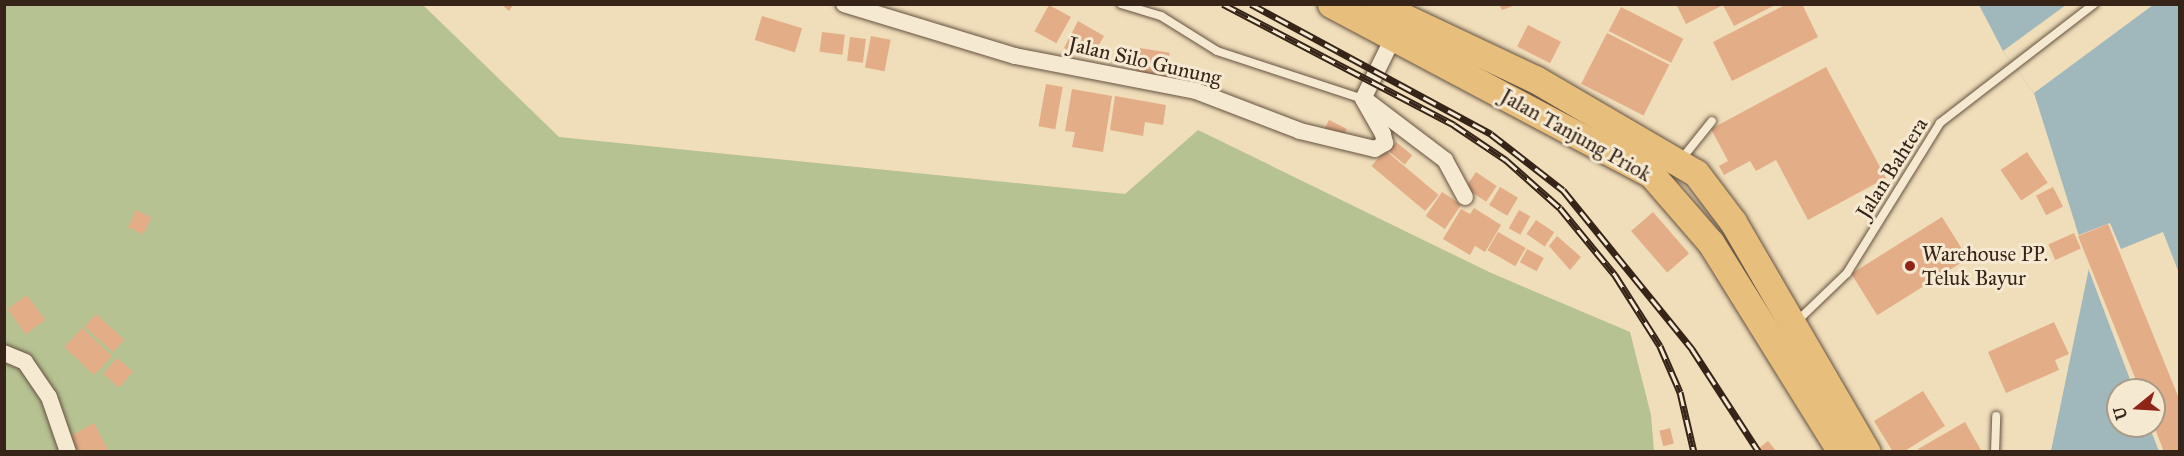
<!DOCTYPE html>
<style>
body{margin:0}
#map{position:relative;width:2184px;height:456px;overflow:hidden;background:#f0ddba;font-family:"IM FELL Great Primer",serif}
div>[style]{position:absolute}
.green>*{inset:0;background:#b6c292}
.water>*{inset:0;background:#a0b8bb}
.pier>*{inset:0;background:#f0ddba}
.building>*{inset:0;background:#e3ad87;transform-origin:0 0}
.roads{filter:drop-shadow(0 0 2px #645240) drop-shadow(0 0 2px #645240)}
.service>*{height:8px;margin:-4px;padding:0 4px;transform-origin:4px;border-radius:4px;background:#f5e9d2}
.minor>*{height:16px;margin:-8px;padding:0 8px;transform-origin:8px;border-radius:8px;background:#f5e9d2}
.trunk>*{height:27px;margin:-13.5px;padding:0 13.5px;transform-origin:13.5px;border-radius:13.5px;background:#e8be7d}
.rail>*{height:7px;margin-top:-3.5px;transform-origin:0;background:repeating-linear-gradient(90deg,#f5e9d2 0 14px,#362418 0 28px);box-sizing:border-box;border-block:2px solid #362418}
.dots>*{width:16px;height:16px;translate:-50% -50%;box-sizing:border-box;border:3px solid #f5e9d2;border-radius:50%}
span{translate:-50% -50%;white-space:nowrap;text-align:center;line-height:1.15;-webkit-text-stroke:6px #f5e9d2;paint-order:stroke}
.street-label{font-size:21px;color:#362418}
.poi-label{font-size:21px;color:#362418}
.left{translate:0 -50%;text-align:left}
.frame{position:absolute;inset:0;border:6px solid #362418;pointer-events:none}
.north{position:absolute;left:2106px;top:378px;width:60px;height:60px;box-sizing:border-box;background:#f5e9d2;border:2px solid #a99a88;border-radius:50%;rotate:252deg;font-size:16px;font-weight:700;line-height:24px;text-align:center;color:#362418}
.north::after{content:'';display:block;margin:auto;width:21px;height:27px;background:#8f2418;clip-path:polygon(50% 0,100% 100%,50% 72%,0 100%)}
</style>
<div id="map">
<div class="green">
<div style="clip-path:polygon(4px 5px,423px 5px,559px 137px,1125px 194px,1198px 130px,1489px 272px,1630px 332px,1651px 415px,1654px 451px,5px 451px)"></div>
</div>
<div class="water">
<div style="clip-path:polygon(evenodd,1979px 5px,2179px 5px,2179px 451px,2051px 451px,2089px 268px,2034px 93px,2003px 51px,1979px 5px,2118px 390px,2154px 390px,2154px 426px,2118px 426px,2118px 390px)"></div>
</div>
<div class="pier">
<div style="clip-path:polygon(2066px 5px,2153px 5px,2034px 93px,2003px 51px)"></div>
<div style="clip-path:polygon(2110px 223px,2121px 249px,2163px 232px,2179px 273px,2179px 451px,2159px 451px,2149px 426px,2154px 426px,2154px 390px,2134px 390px,2076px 236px)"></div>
</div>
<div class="building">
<div style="clip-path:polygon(501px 4px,514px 4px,509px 11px)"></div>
<div style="clip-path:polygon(1499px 4px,1516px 4px,1516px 5px,1502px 10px)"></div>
<div style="clip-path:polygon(1676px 4px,1777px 4px,1734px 26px,1723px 5px,1686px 24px)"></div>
<div style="clip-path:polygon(1787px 4px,1802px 4px,1818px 37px,1732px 81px,1713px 42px)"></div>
<div style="left:1049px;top:5px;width:25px;height:30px;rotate:29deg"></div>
<div style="left:1621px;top:7px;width:70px;height:27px;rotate:27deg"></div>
<div style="left:762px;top:16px;width:42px;height:25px;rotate:17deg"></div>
<div style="clip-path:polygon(1078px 21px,1104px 36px,1095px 52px,1087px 48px,1082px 57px,1064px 48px)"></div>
<div style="left:1528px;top:25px;width:37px;height:24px;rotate:27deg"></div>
<div style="left:822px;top:32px;width:23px;height:20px;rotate:7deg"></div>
<div style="left:1607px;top:33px;width:70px;height:57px;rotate:27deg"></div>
<div style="left:871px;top:36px;width:20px;height:32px;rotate:11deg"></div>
<div style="left:850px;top:37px;width:16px;height:24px;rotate:7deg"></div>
<div style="left:1140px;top:48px;width:30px;height:31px;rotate:9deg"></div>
<div style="clip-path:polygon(1826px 67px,1886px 178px,1808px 220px,1776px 160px,1756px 171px,1750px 161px,1724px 175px,1719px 166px,1728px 161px,1711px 129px)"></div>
<div style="left:1199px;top:69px;width:14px;height:13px;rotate:17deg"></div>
<div style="left:1046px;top:84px;width:17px;height:43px;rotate:10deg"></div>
<div style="clip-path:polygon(1072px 89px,1112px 96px,1103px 152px,1072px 147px,1075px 132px,1065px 131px)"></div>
<div style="clip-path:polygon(1115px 96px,1166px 105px,1163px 125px,1145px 122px,1143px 136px,1110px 130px)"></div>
<div style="left:1329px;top:120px;width:20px;height:14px;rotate:27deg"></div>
<div style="left:1396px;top:142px;width:21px;height:12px;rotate:39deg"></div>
<div style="left:1385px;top:150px;width:70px;height:21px;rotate:40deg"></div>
<div style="left:2027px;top:152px;width:37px;height:32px;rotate:56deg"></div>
<div style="left:1476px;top:172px;width:25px;height:19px;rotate:34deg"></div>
<div style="left:1500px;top:187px;width:21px;height:21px;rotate:31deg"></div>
<div style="left:2053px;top:187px;width:22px;height:19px;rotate:63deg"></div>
<div style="left:1442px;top:192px;width:23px;height:29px;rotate:34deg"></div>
<div style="clip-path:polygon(1474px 208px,1501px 225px,1485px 252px,1475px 246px,1470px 255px,1443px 239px,1461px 209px,1470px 214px)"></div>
<div style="left:136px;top:210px;width:17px;height:19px;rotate:25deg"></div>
<div style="left:1519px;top:210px;width:13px;height:21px;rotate:29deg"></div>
<div style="left:1653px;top:212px;width:55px;height:29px;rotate:49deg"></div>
<div style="left:1942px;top:217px;width:49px;height:107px;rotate:58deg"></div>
<div style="left:1536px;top:220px;width:22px;height:17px;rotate:34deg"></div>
<div style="clip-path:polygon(2108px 224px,2180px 401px,2180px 452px,2164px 452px,2154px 426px,2154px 390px,2140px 390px,2078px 236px)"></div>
<div style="left:1498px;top:232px;width:32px;height:21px;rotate:30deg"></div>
<div style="left:2074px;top:233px;width:17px;height:28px;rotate:66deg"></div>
<div style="clip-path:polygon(1557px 236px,1581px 257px,1570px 270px,1549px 246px)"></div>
<div style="left:1527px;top:249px;width:19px;height:15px;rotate:28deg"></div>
<div style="left:27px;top:295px;width:31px;height:24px;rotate:54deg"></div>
<div style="left:96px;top:314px;width:38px;height:17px;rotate:42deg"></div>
<div style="clip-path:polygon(2054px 322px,2069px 354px,2055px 360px,2059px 370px,2006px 393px,1988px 352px)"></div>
<div style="left:82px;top:328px;width:41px;height:26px;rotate:43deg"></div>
<div style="left:117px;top:358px;width:21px;height:21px;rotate:41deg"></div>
<div style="clip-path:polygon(1923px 391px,1945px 426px,1903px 452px,1893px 452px,1874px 421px)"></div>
<div style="clip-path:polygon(1965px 422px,1982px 452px,1920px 452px,1918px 449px)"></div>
<div style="clip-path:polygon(94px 423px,109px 452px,76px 452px,69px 437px)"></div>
<div style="left:1670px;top:428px;width:16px;height:11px;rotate:76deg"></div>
<div style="clip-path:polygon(1768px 441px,1777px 452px,1755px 452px,1758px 449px)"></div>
</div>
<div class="roads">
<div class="service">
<div style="left:1121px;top:4px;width:42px;rotate:16.7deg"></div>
<div style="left:1161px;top:16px;width:66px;rotate:32deg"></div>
<div style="left:1217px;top:51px;width:154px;rotate:18.2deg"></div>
<div style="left:1680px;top:161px;width:51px;rotate:-51.3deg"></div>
<div style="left:1795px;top:323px;width:72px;rotate:-43.9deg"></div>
<div style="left:1847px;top:273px;width:176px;rotate:-58.2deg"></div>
<div style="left:1940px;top:123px;width:195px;rotate:-37.7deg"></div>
<div style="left:1995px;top:452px;width:36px;rotate:-88deg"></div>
</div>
<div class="minor">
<div style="left:844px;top:4px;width:179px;rotate:16.9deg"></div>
<div style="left:1015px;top:56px;width:184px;rotate:10.9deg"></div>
<div style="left:1196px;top:91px;width:111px;rotate:21deg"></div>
<div style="left:1300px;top:131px;width:77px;rotate:13.5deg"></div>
<div style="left:1375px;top:149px;width:12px;rotate:-31deg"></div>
<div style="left:1385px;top:143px;width:9px;rotate:-103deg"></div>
<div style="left:1383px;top:134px;width:40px;rotate:-119.7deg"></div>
<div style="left:1363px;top:99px;width:68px;rotate:-63.8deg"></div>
<div style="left:1367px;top:101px;width:98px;rotate:37.1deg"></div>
<div style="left:1445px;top:160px;width:42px;rotate:61.6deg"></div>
<div style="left:4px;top:353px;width:23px;rotate:23deg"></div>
<div style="left:25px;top:362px;width:42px;rotate:55.6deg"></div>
<div style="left:49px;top:397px;width:58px;rotate:70.9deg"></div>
</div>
<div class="trunk">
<div style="left:1331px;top:4px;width:364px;rotate:28deg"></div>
<div style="left:1652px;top:175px;width:90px;rotate:49.1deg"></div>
<div style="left:1711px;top:243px;width:246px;rotate:58.1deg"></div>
<div style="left:1376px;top:4px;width:176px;rotate:25.3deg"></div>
<div style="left:1535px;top:79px;width:186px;rotate:30.3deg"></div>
<div style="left:1696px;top:173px;width:61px;rotate:52.9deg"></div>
<div style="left:1733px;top:222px;width:266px;rotate:59.8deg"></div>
</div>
</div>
<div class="rail">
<div style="left:1223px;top:4px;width:261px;rotate:27.6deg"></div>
<div style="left:1454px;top:125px;width:63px;rotate:33.9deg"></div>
<div style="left:1506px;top:160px;width:72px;rotate:41.6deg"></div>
<div style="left:1560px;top:208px;width:87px;rotate:50.6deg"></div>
<div style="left:1615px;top:275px;width:84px;rotate:57.6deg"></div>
<div style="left:1660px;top:346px;width:50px;rotate:66.5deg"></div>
<div style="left:1680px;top:392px;width:62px;rotate:76.9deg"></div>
<div style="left:1251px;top:4px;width:273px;rotate:28.4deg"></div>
<div style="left:1491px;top:134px;width:91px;rotate:37.9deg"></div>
<div style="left:1563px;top:190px;width:205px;rotate:50.9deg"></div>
<div style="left:1692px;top:349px;width:123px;rotate:57deg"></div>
</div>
<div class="dots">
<div style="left:1910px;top:266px;background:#8f2418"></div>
</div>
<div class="street-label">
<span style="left:1145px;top:61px;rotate:13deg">Jalan Silo Gunung</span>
<span style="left:1576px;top:135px;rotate:29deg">Jalan Tanjung Priok</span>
<span style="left:1892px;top:168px;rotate:-58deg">Jalan Bahtera</span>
</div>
<div class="poi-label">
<span class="left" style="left:1922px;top:266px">Warehouse PP.<br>Teluk Bayur</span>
</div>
<div class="frame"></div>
<div class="north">U</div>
</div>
